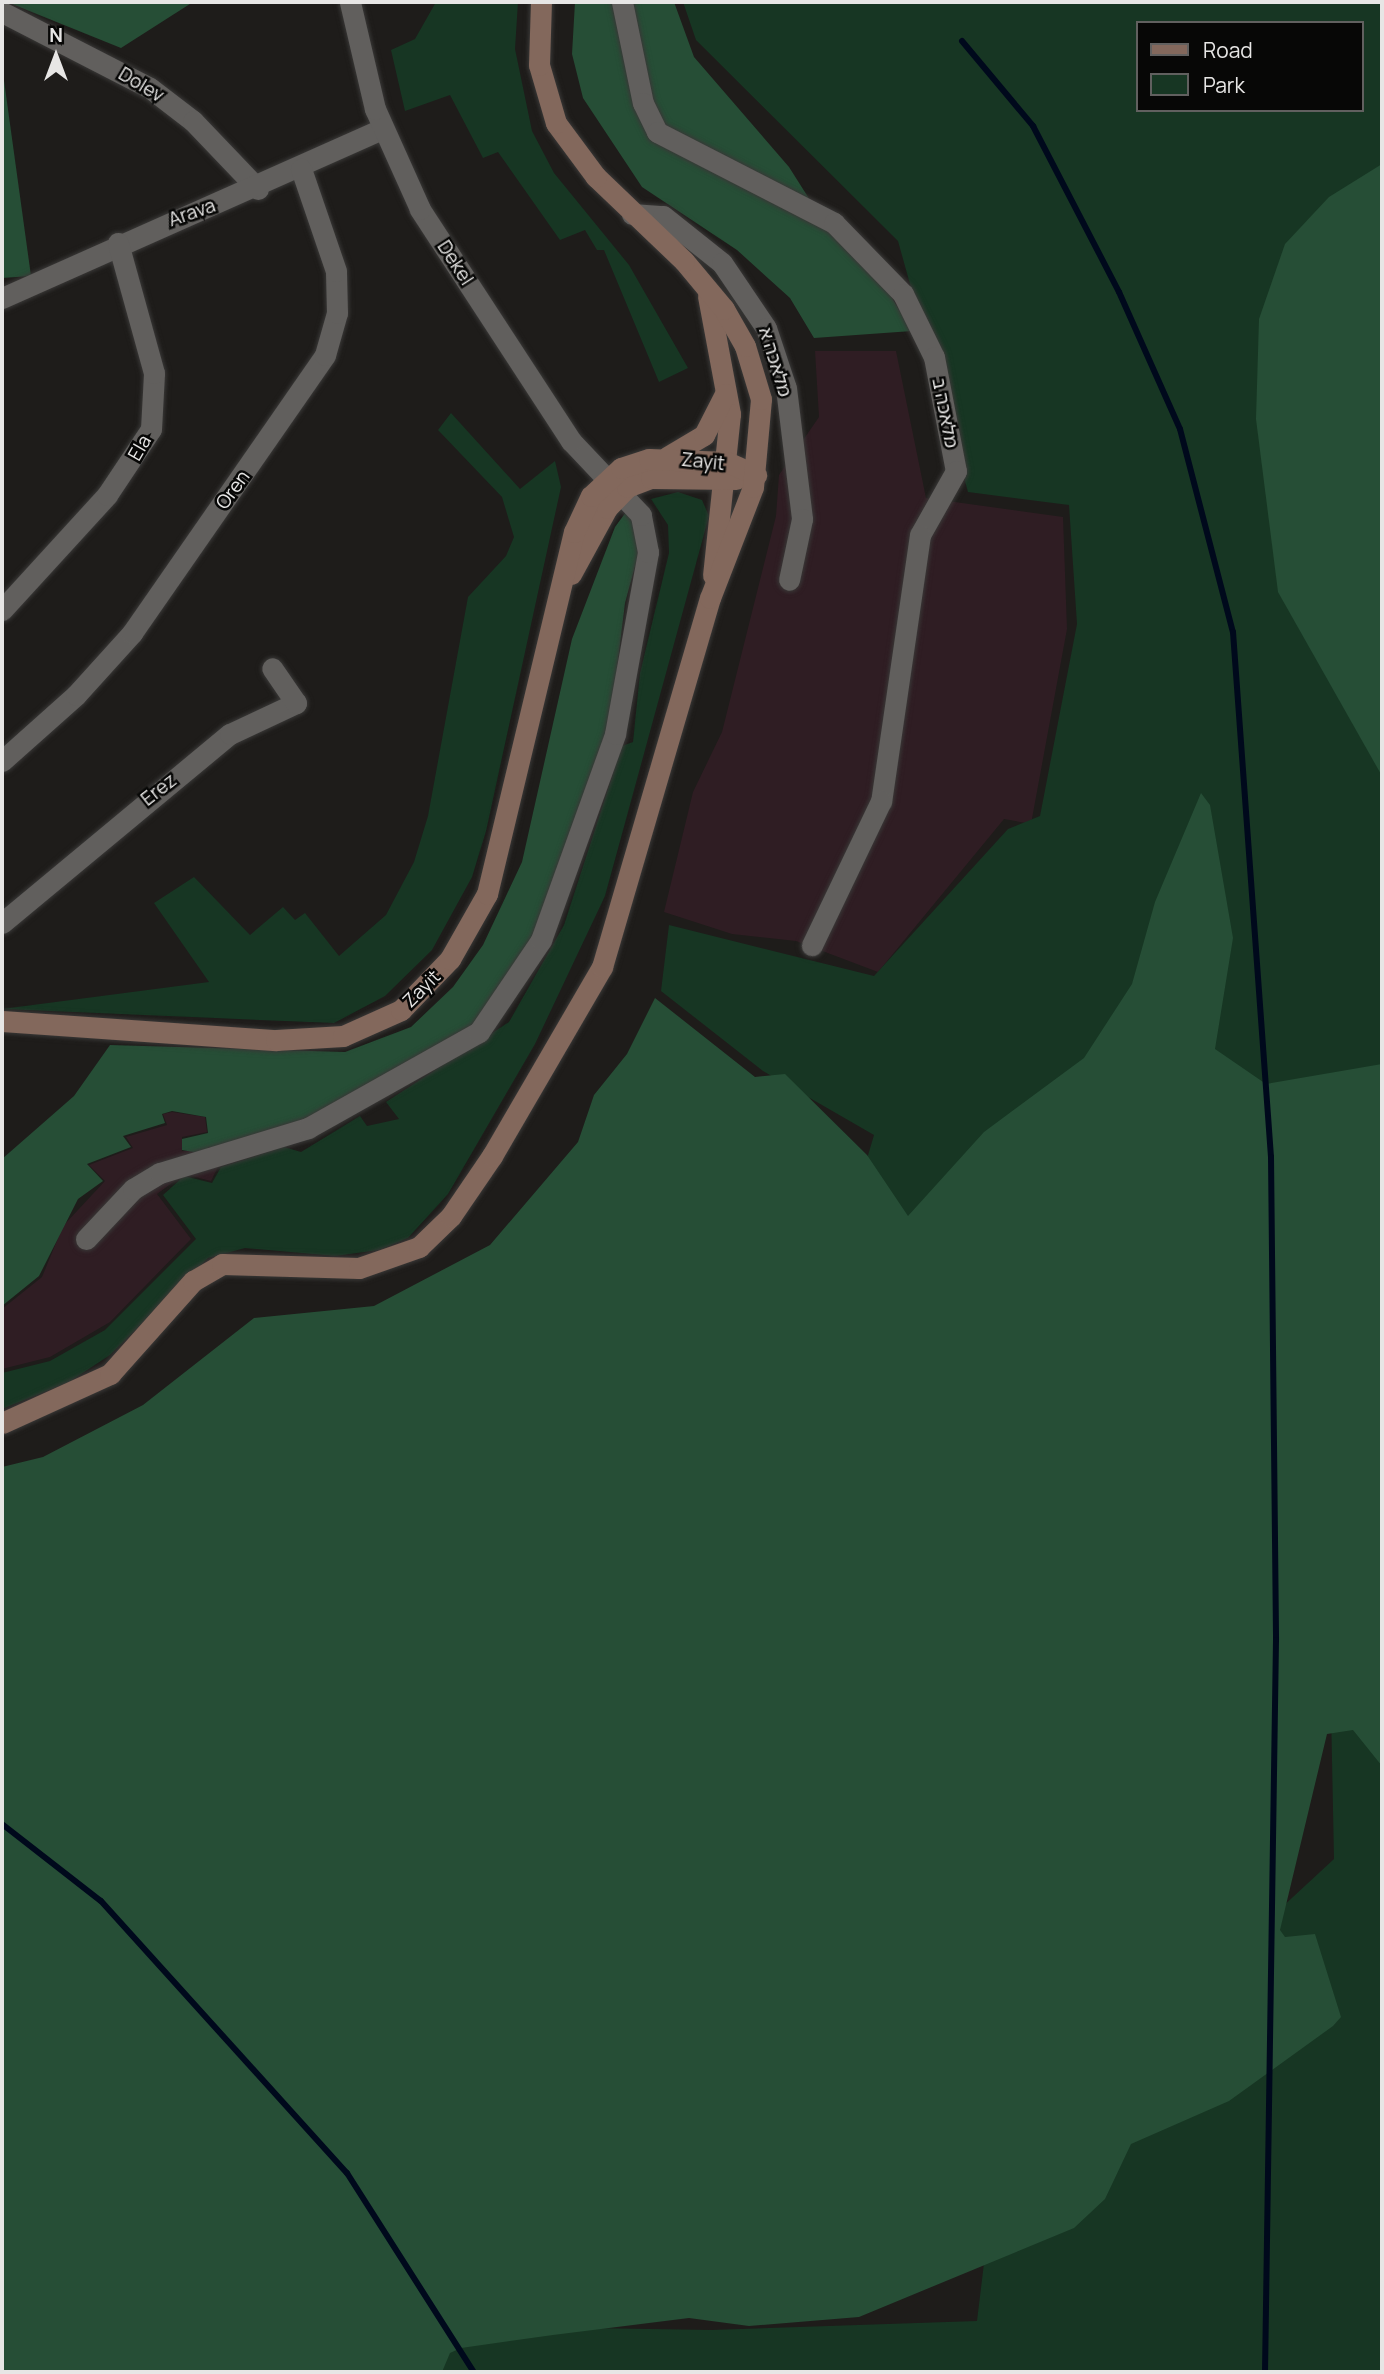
<!DOCTYPE html>
<meta charset="utf-8">
<style>
body{margin:0}
#map{position:relative;width:1384px;height:2374px;overflow:hidden;background:#1e1c1a;font-family:Manrope,"Noto Sans Hebrew",sans-serif}
div>[style]{position:absolute}
.industrial>*{inset:0;background:#2f1d23}
.green>*{inset:0;background:#173623}
.forest>*{inset:0;background:#264e36}
.stream>*{height:6px;margin:-3px;padding:0 3px;transform-origin:3px;border-radius:3px;background:#00091c}
.roads{filter:drop-shadow(0 0 2px #393837) drop-shadow(0 0 2px #393837)}
.street>*{height:21px;margin:-10.5px;padding:0 10.5px;transform-origin:10.5px;border-radius:10.5px;background:#615f5d}
.secondary>*{height:21px;margin:-10.5px;padding:0 10.5px;transform-origin:10.5px;border-radius:10.5px;background:#83685c}
span{translate:-50% -50%;white-space:nowrap;text-align:center;line-height:1.15;-webkit-text-stroke:5px #070706;paint-order:stroke}
.street-label{font-size:19px;color:#e7e6e5}
.frame{position:absolute;inset:0;border:4px solid #e7e6e5;pointer-events:none}
.legend{position:absolute;left:1136px;top:21px;width:228px;height:91px;box-sizing:border-box;background:#070706;border:2px solid #61605f;margin:0;padding:9px 12px;list-style:none;font-size:21px;color:#e7e6e5}
.legend li{display:flex;align-items:center;gap:14px;height:35px}
.legend b{width:35px;border:2px solid #61605f}
.north{position:absolute;left:21px;top:21px;width:70px;height:70px;-webkit-text-stroke:5px #070706;paint-order:stroke;rotate:0deg;font-size:19px;font-weight:700;line-height:28px;text-align:center;color:#e7e6e5}
.north::after{content:'';display:block;margin:auto;width:24px;height:32px;background:#e7e6e5;clip-path:polygon(50% 0,100% 100%,50% 72%,0 100%)}
</style>
<div id="map">
<div class="industrial">
<div style="clip-path:polygon(815px 351px,896px 351px,926px 498px,1063px 517px,1067px 629px,1031px 824px,1004px 819px,878px 972px,796px 941px,732px 934px,664px 912px,693px 792px,722px 732px,776px 516px,779px 475px,819px 417px)"></div>
<div style="clip-path:polygon(172px 1112px,205px 1117px,207px 1132px,182px 1137px,182px 1151px,231px 1149px,232px 1162px,219px 1165px,211px 1181px,184px 1174px,157px 1194px,191px 1239px,110px 1322px,50px 1357px,2px 1369px,2px 1309px,42px 1277px,63px 1226px,105px 1181px,89px 1165px,133px 1148px,126px 1137px,167px 1125px,163px 1114px)"></div>
</div>
<div class="green">
<div style="clip-path:polygon(436px 2px,518px 2px,515px 49px,532px 131px,554px 173px,629px 265px,688px 368px,659px 382px,604px 250px,597px 250px,585px 230px,560px 240px,498px 152px,483px 158px,450px 95px,405px 111px,391px 50px,415px 39px)"></div>
<div style="clip-path:polygon(evenodd,683px 2px,1382px 2px,1382px 2372px,441px 2372px,454px 2326px,711px 2330px,977px 2321px,995px 2173px,1334px 1859px,1327px 1510px,840px 1250px,874px 1135px,763px 1071px,661px 991px,669px 925px,874px 976px,1008px 829px,1040px 816px,1077px 624px,1069px 505px,968px 492px,898px 241px,696px 40px,683px 2px,1137px 23px,1361px 23px,1361px 110px,1137px 110px,1137px 23px)"></div>
<div style="clip-path:polygon(451px 413px,520px 489px,555px 461px,561px 487px,486px 831px,472px 877px,432px 950px,385px 996px,334px 1023px,2px 1009px,209px 982px,154px 903px,194px 877px,250px 935px,283px 907px,295px 920px,305px 913px,339px 956px,386px 915px,414px 862px,428px 816px,468px 597px,506px 556px,514px 537px,502px 497px,438px 430px)"></div>
<div style="clip-path:polygon(678px 492px,702px 500px,709px 516px,605px 896px,535px 1044px,448px 1194px,408px 1238px,379px 1250px,335px 1256px,245px 1248px,208px 1258px,110px 1355px,69px 1382px,2px 1409px,2px 1373px,50px 1361px,105px 1330px,196px 1239px,163px 1195px,184px 1176px,212px 1183px,221px 1167px,284px 1147px,301px 1152px,360px 1116px,367px 1126px,399px 1119px,386px 1102px,509px 1022px,564px 925px,622px 746px,633px 742px,640px 673px,669px 553px,668px 525px,651px 499px)"></div>
</div>
<div class="forest">
<div style="clip-path:polygon(7px 2px,193px 2px,121px 48px)"></div>
<div style="clip-path:polygon(575px 2px,674px 2px,694px 57px,789px 167px,834px 238px,881px 280px,912px 331px,814px 338px,790px 298px,737px 250px,642px 187px,583px 98px,572px 54px)"></div>
<div style="clip-path:polygon(2px 66px,31px 276px,2px 278px)"></div>
<div style="clip-path:polygon(1382px 164px,1382px 776px,1278px 592px,1256px 419px,1259px 319px,1285px 244px,1329px 197px)"></div>
<div style="clip-path:polygon(629px 508px,642px 541px,625px 603px,609px 735px,537px 935px,473px 1027px,321px 1113px,230px 1147px,209px 1147px,204px 1154px,182px 1150px,182px 1139px,208px 1133px,206px 1117px,172px 1111px,162px 1114px,165px 1123px,123px 1136px,131px 1147px,87px 1164px,103px 1181px,78px 1199px,39px 1276px,2px 1306px,2px 1159px,74px 1096px,110px 1045px,345px 1052px,411px 1027px,453px 987px,483px 945px,522px 862px,572px 639px,615px 527px)"></div>
<div style="clip-path:polygon(1201px 793px,1210px 805px,1233px 938px,1215px 1049px,1266px 1084px,1382px 1064px,1382px 1766px,1353px 1730px,1327px 1734px,1280px 1930px,1285px 1937px,1315px 1934px,1341px 2017px,1333px 2026px,1229px 2101px,1131px 2144px,1105px 2199px,1074px 2228px,859px 2317px,749px 2326px,689px 2318px,553px 2335px,461px 2348px,450px 2353px,442px 2372px,2px 2372px,2px 1467px,43px 1457px,143px 1405px,254px 1318px,374px 1306px,490px 1245px,578px 1142px,594px 1095px,627px 1054px,655px 998px,755px 1077px,785px 1074px,867px 1155px,908px 1216px,984px 1132px,1084px 1058px,1132px 984px,1155px 902px)"></div>
</div>
<div class="stream">
<div style="left:962px;top:41px;width:111px;rotate:50.1deg"></div>
<div style="left:1033px;top:126px;width:187px;rotate:62.6deg"></div>
<div style="left:1119px;top:292px;width:150px;rotate:66deg"></div>
<div style="left:1180px;top:429px;width:210px;rotate:75.4deg"></div>
<div style="left:1233px;top:632px;width:526px;rotate:85.86deg"></div>
<div style="left:1271px;top:1157px;width:483px;rotate:89.4deg"></div>
<div style="left:1276px;top:1640px;width:732px;rotate:90.86deg"></div>
<div style="left:2px;top:1824px;width:125px;rotate:37.9deg"></div>
<div style="left:101px;top:1901px;width:367px;rotate:47.9deg"></div>
<div style="left:347px;top:2173px;width:236px;rotate:57.5deg"></div>
</div>
<div class="roads">
<div class="street">
<div style="left:622px;top:2px;width:103px;rotate:78.3deg"></div>
<div style="left:643px;top:103px;width:32px;rotate:64deg"></div>
<div style="left:657px;top:132px;width:199px;rotate:27.2deg"></div>
<div style="left:834px;top:223px;width:99px;rotate:45.8deg"></div>
<div style="left:903px;top:294px;width:70px;rotate:63.8deg"></div>
<div style="left:934px;top:357px;width:116px;rotate:79.1deg"></div>
<div style="left:956px;top:471px;width:73px;rotate:119.4deg"></div>
<div style="left:920px;top:535px;width:269px;rotate:98.3deg"></div>
<div style="left:881px;top:801px;width:160px;rotate:115.6deg"></div>
<div style="left:2px;top:12px;width:166px;rotate:27.2deg"></div>
<div style="left:150px;top:88px;width:54px;rotate:37.5deg"></div>
<div style="left:193px;top:121px;width:94px;rotate:46.3deg"></div>
<div style="left:632px;top:214px;width:31px;rotate:4deg"></div>
<div style="left:663px;top:216px;width:75px;rotate:38.5deg"></div>
<div style="left:722px;top:263px;width:78px;rotate:55.9deg"></div>
<div style="left:766px;top:328px;width:63px;rotate:71.6deg"></div>
<div style="left:786px;top:388px;width:132px;rotate:83deg"></div>
<div style="left:802px;top:519px;width:62px;rotate:102deg"></div>
<div style="left:2px;top:298px;width:416px;rotate:-24deg"></div>
<div style="left:2px;top:610px;width:156px;rotate:-47.6deg"></div>
<div style="left:107px;top:495px;width:79px;rotate:-56.3deg"></div>
<div style="left:151px;top:429px;width:56px;rotate:-86.9deg"></div>
<div style="left:154px;top:373px;width:135px;rotate:-105.5deg"></div>
<div style="left:2px;top:761px;width:99px;rotate:-41.7deg"></div>
<div style="left:76px;top:695px;width:84px;rotate:-47.9deg"></div>
<div style="left:132px;top:633px;width:338px;rotate:-55.2deg"></div>
<div style="left:325px;top:355px;width:44px;rotate:-74.1deg"></div>
<div style="left:337px;top:313px;width:42px;rotate:-91.4deg"></div>
<div style="left:336px;top:271px;width:108px;rotate:-108.9deg"></div>
<div style="left:2px;top:923px;width:296px;rotate:-39.7deg"></div>
<div style="left:230px;top:734px;width:73px;rotate:-25.2deg"></div>
<div style="left:296px;top:703px;width:42px;rotate:-124.4deg"></div>
<div style="left:86px;top:1239px;width:69px;rotate:-46.8deg"></div>
<div style="left:133px;top:1189px;width:31px;rotate:-31deg"></div>
<div style="left:160px;top:1173px;width:155px;rotate:-16.9deg"></div>
<div style="left:308px;top:1128px;width:196px;rotate:-29.3deg"></div>
<div style="left:479px;top:1032px;width:111px;rotate:-56deg"></div>
<div style="left:541px;top:940px;width:219px;rotate:-70.2deg"></div>
<div style="left:615px;top:734px;width:185px;rotate:-79.7deg"></div>
<div style="left:648px;top:552px;width:38px;rotate:-101deg"></div>
<div style="left:641px;top:515px;width:102px;rotate:-133.4deg"></div>
<div style="left:571px;top:441px;width:277px;rotate:-123.1deg"></div>
<div style="left:420px;top:209px;width:110px;rotate:-114.2deg"></div>
<div style="left:375px;top:109px;width:110px;rotate:-103.2deg"></div>
</div>
<div class="secondary">
<div style="left:708px;top:296px;width:120px;rotate:79.4deg"></div>
<div style="left:730px;top:414px;width:162px;rotate:96deg"></div>
<div style="left:667px;top:457px;width:43px;rotate:-30.7deg"></div>
<div style="left:704px;top:435px;width:46px;rotate:-62.9deg"></div>
<div style="left:571px;top:574px;width:75px;rotate:-61.4deg"></div>
<div style="left:607px;top:508px;width:29px;rotate:-46deg"></div>
<div style="left:627px;top:487px;width:26px;rotate:-21deg"></div>
<div style="left:651px;top:478px;width:85px;rotate:0.7deg"></div>
<div style="left:2px;top:1021px;width:275px;rotate:4deg"></div>
<div style="left:276px;top:1040px;width:67px;rotate:-3.4deg"></div>
<div style="left:343px;top:1036px;width:64px;rotate:-24.1deg"></div>
<div style="left:401px;top:1010px;width:71px;rotate:-46.1deg"></div>
<div style="left:450px;top:959px;width:75px;rotate:-60.4deg"></div>
<div style="left:487px;top:894px;width:372px;rotate:-76.5deg"></div>
<div style="left:574px;top:532px;width:40px;rotate:-65deg"></div>
<div style="left:591px;top:496px;width:41px;rotate:-43deg"></div>
<div style="left:621px;top:468px;width:29px;rotate:-18deg"></div>
<div style="left:649px;top:459px;width:78px;rotate:2.2deg"></div>
<div style="left:727px;top:462px;width:32px;rotate:24deg"></div>
<div style="left:2px;top:1423px;width:119px;rotate:-24.4deg"></div>
<div style="left:110px;top:1374px;width:125px;rotate:-48.3deg"></div>
<div style="left:193px;top:1281px;width:34px;rotate:-30deg"></div>
<div style="left:222px;top:1264px;width:137px;rotate:1.7deg"></div>
<div style="left:359px;top:1268px;width:64px;rotate:-19.3deg"></div>
<div style="left:419px;top:1247px;width:45px;rotate:-44.1deg"></div>
<div style="left:451px;top:1216px;width:73px;rotate:-55.7deg"></div>
<div style="left:492px;top:1156px;width:219px;rotate:-59.8deg"></div>
<div style="left:602px;top:967px;width:384px;rotate:-73.7deg"></div>
<div style="left:710px;top:598px;width:119px;rotate:-68.8deg"></div>
<div style="left:753px;top:487px;width:88px;rotate:-84.8deg"></div>
<div style="left:761px;top:399px;width:55px;rotate:-106.8deg"></div>
<div style="left:745px;top:346px;width:43px;rotate:-119.6deg"></div>
<div style="left:724px;top:309px;width:62px;rotate:-129.8deg"></div>
<div style="left:684px;top:261px;width:122px;rotate:-136.3deg"></div>
<div style="left:596px;top:177px;width:67px;rotate:-126.5deg"></div>
<div style="left:556px;top:123px;width:60px;rotate:-106.3deg"></div>
<div style="left:539px;top:65px;width:63px;rotate:-88.2deg"></div>
</div>
</div>
<div class="street-label">
<span style="left:141px;top:85px;rotate:31deg">Dolev</span>
<span style="left:192px;top:213px;rotate:-19deg">Arava</span>
<span style="left:455px;top:263px;rotate:57deg">Dekel</span>
<span style="left:775px;top:362px;rotate:73deg">מלאכה א</span>
<span style="left:945px;top:413px;rotate:79deg">מלאכה ב</span>
<span style="left:140px;top:448px;rotate:-60deg">Ela</span>
<span style="left:703px;top:462px;rotate:6deg">Zayit</span>
<span style="left:233px;top:490px;rotate:-54deg">Oren</span>
<span style="left:159px;top:790px;rotate:-38deg">Erez</span>
<span style="left:422px;top:989px;rotate:-45deg">Zayit</span>
</div>
<div class="frame"></div>
<ul class="legend">
<li><b style="height:9px;background:#83685c"></b>Road</li>
<li><b style="height:19px;background:#173623"></b>Park</li>
</ul>
<div class="north">N</div>
</div>
